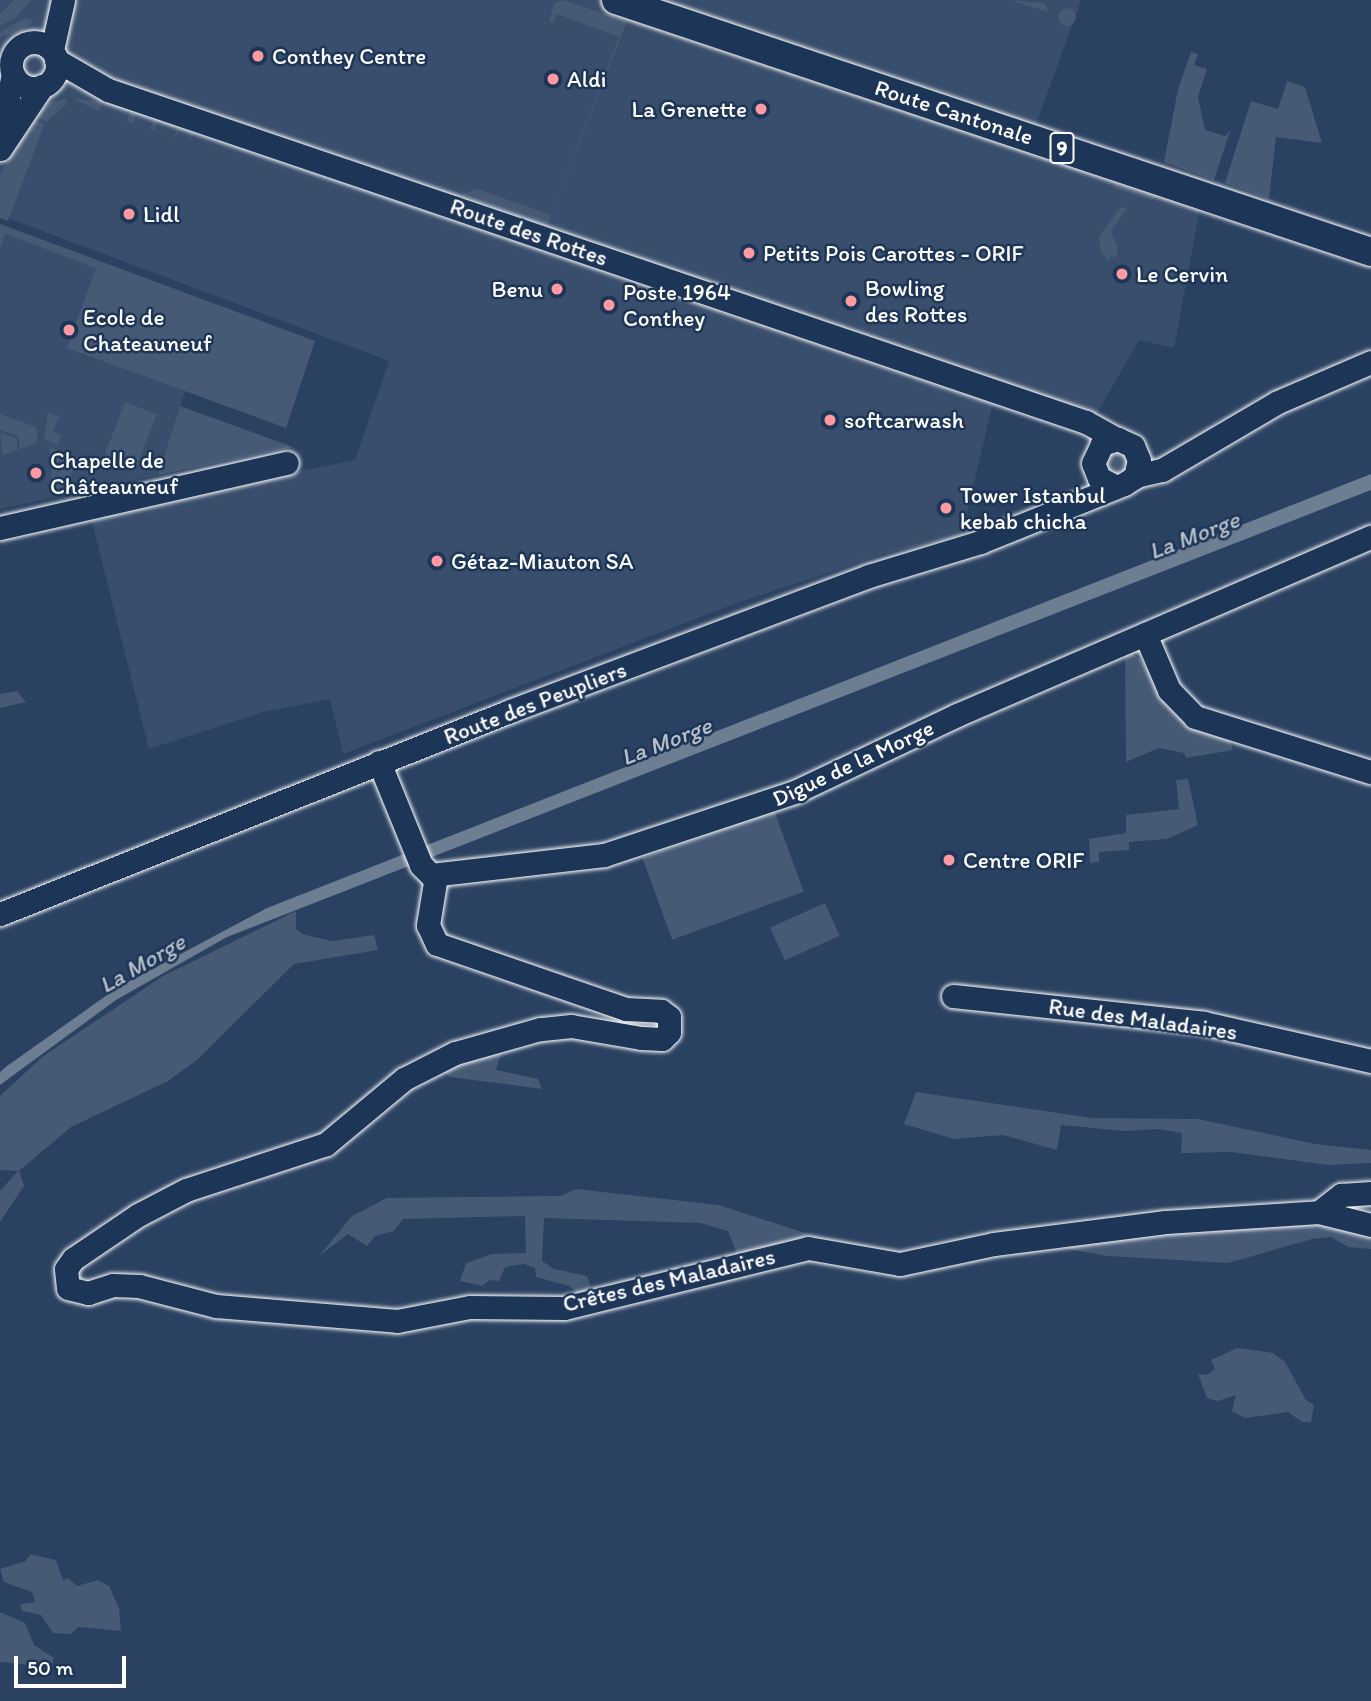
<!DOCTYPE html>
<meta charset="utf-8">
<style>
body{margin:0}
#map{position:relative;width:1371px;height:1701px;overflow:hidden;background:#2a4161;font-family:Itim,sans-serif}
div>[style]{position:absolute}
.built>*{inset:0;background:#394e6c}
.green>*{inset:0;background:#465975;transform-origin:0 0}
.round{border-radius:50%}
.water>*{inset:0;background:#6d7d92}
.roads{filter:drop-shadow(0 0 2px #fff) drop-shadow(0 0 2px #fff)}
.minor>*{height:23px;margin:-11.5px;padding:0 11.5px;transform-origin:11.5px;border-radius:11.5px;background:#1d3557}
.minor>.ring{margin:-11.5px;padding:0;box-sizing:content-box;background:none;border:23px solid #1d3557;border-radius:50%}
.major>*{height:28px;margin:-14px;padding:0 14px;transform-origin:14px;border-radius:14px;background:#1d3557}
.dots>*{width:19px;height:19px;translate:-50% -50%;box-sizing:border-box;border:4px solid #1d3557;border-radius:50%}
span{translate:-50% -50%;white-space:nowrap;text-align:center;line-height:1.15;-webkit-text-stroke:5px #1d3557;paint-order:stroke}
.shield-label span{padding:2px 5px;background:#1d3557;border:2px solid;border-radius:5px;-webkit-text-stroke-width:0}
.shield-label{font-size:21px;color:#fff;font-weight:700}
.poi-label{font-size:23px;color:#fff}
.left{translate:0 -50%;text-align:left}
.right{translate:-100% -50%;text-align:right}
.street-label{font-size:23px;color:#fff}
.water-label{font-size:24px;color:#b6bec8;font-style:italic}
.scale{position:absolute;left:14px;top:1656px;width:112px;height:32px;box-sizing:border-box;border:4px solid #fff;border-top:0;padding-left:9px;font-size:21px;line-height:24px;white-space:nowrap;color:#fff;-webkit-text-stroke:5px #1d3557;paint-order:stroke}
</style>
<div id="map">
<div class="built">
<div style="clip-path:polygon(0 0,1081px 0,1036px 125px,1204px 187px,1174px 348px,1139px 340px,1095px 417px,992px 406px,962px 535px,881px 555px,737px 603px,343px 754px,330px 699px,263px 712px,149px 749px,90px 514px,355px 460px,389px 361px,0 215px)"></div>
<div style="clip-path:polygon(0 224px,156px 282px,124px 369px,185px 391px,158px 475px,0 509px)"></div>
</div>
<div class="green">
<div style="clip-path:polygon(14px 0,32px 0,15px 18px,0 26px,0 14px)"></div>
<div style="clip-path:polygon(562px 0,627px 21px,547px 226px,461px 195px,478px 189px,551px 215px,619px 37px,557px 14px,553px 23px,549px 21px,554px 4px)"></div>
<div style="clip-path:polygon(1010px 0,1045px 3px,1048px 12px)"></div>
<div class="round" style="left:1058px;top:8px;width:18px;height:18px"></div>
<div style="clip-path:polygon(26px 18px,34px 21px,19px 32px,0 37px,0 32px)"></div>
<div style="clip-path:polygon(1191px 52px,1198px 54px,1194px 65px,1207px 69px,1198px 97px,1205px 130px,1225px 136px,1230px 131px,1214px 180px,1164px 162px,1178px 89px)"></div>
<div style="clip-path:polygon(1287px 81px,1305px 87px,1322px 143px,1276px 137px,1269px 199px,1225px 183px,1251px 101px,1278px 109px)"></div>
<div style="clip-path:polygon(67px 98px,66px 105px,46px 122px,35px 114px,48px 103px)"></div>
<div style="clip-path:polygon(71px 98px,114px 103px,195px 132px,188px 143px,191px 133px,181px 130px,174px 138px,177px 129px,158px 121px,154px 131px,150px 129px,153px 120px,137px 114px,133px 123px,127px 121px,130px 112px,103px 102px,99px 111px)"></div>
<div style="clip-path:polygon(32px 118px,44px 125px,8px 221px,0 218px,0 175px)"></div>
<div style="clip-path:polygon(1115px 183px,1158px 197px,1152px 200px,1113px 188px)"></div>
<div style="clip-path:polygon(1121px 207px,1127px 208px,1111px 232px,1118px 248px,1116px 258px,1110px 256px,1108px 261px,1100px 250px,1099px 236px)"></div>
<div style="clip-path:polygon(0 224px,315px 341px,286px 428px,67px 348px,96px 268px,6px 234px,0 248px)"></div>
<div style="left:125px;top:402px;width:34px;height:59px;rotate:21deg"></div>
<div style="clip-path:polygon(180px 406px,293px 447px,158px 475px)"></div>
<div style="clip-path:polygon(48px 413px,59px 416px,53px 431px,61px 435px,58px 445px,44px 439px)"></div>
<div style="clip-path:polygon(0 414px,36px 427px,38px 442px,20px 449px,18px 436px,0 430px)"></div>
<div style="clip-path:polygon(0 433px,16px 438px,18px 450px,3px 455px)"></div>
<div style="clip-path:polygon(49px 447px,77px 458px,65px 492px,53px 494px)"></div>
<div style="clip-path:polygon(1115px 448px,1130px 457px,1124px 474px,1110px 475px,1102px 460px)"></div>
<div style="clip-path:polygon(1125px 648px,1141px 660px,1174px 714px,1200px 731px,1230px 741px,1233px 750px,1186px 758px,1184px 753px,1159px 748px,1126px 762px)"></div>
<div style="clip-path:polygon(17px 691px,26px 702px,0 708px,0 694px)"></div>
<div style="clip-path:polygon(1188px 779px,1198px 825px,1167px 839px,1129px 842px,1129px 850px,1099px 852px,1099px 862px,1090px 863px,1089px 839px,1126px 833px,1126px 815px,1179px 809px,1176px 780px)"></div>
<div style="left:774px;top:810px;width:87px;height:140px;rotate:70deg"></div>
<div style="left:825px;top:903px;width:36px;height:60px;rotate:66deg"></div>
<div style="clip-path:polygon(296px 911px,296px 929px,302px 934px,332px 941px,374px 935px,378px 950px,294px 964px,197px 1060px,168px 1081px,71px 1127px,19px 1171px,24px 1186px,0 1222px,0 1191px,18px 1171px,0 1170px,0 1096px,42px 1057px,163px 976px)"></div>
<div style="clip-path:polygon(503px 1046px,496px 1070px,538px 1079px,542px 1089px,450px 1077px,442px 1071px)"></div>
<div style="clip-path:polygon(916px 1092px,1092px 1118px,1198px 1119px,1315px 1144px,1371px 1150px,1371px 1163px,1328px 1165px,1232px 1152px,1181px 1153px,1182px 1133px,1159px 1129px,1124px 1131px,1061px 1125px,1057px 1150px,1003px 1135px,954px 1139px,904px 1124px)"></div>
<div style="clip-path:polygon(576px 1189px,719px 1205px,808px 1234px,787px 1244px,737px 1254px,728px 1231px,700px 1223px,544px 1218px,542px 1261px,554px 1269px,587px 1276px,591px 1287px,585px 1298px,569px 1286px,536px 1277px,535px 1268px,524px 1264px,505px 1267px,499px 1281px,490px 1280px,482px 1286px,460px 1281px,466px 1263px,492px 1254px,526px 1253px,525px 1216px,403px 1219px,394px 1231px,375px 1236px,367px 1246px,348px 1234px,319px 1256px,352px 1216px,387px 1198px,561px 1196px)"></div>
<div style="clip-path:polygon(1316px 1216px,1371px 1227px,1371px 1249px,1348px 1247px,1331px 1237px,1312px 1239px,1228px 1263px,1107px 1256px,1031px 1242px)"></div>
<div style="clip-path:polygon(1237px 1348px,1273px 1353px,1285px 1362px,1306px 1400px,1314px 1405px,1311px 1422px,1302px 1422px,1288px 1412px,1245px 1418px,1232px 1411px,1236px 1395px,1218px 1401px,1207px 1398px,1198px 1374px,1207px 1375px,1215px 1369px,1211px 1360px)"></div>
<div style="clip-path:polygon(30px 1554px,56px 1560px,63px 1580px,68px 1578px,77px 1586px,98px 1580px,109px 1586px,119px 1608px,121px 1631px,78px 1627px,71px 1634px,53px 1633px,41px 1615px,22px 1611px,20px 1604px,35px 1602px,32px 1592px,4px 1582px,0 1569px,26px 1561px)"></div>
<div style="clip-path:polygon(0 1612px,25px 1623px,34px 1645px,54px 1658px,51px 1667px,0 1662px)"></div>
</div>
<div class="water">
<div style="clip-path:polygon(1371px 474px,1371px 490px,227px 937px,116px 1000px,0 1085px,0 1072px,7px 1066px,117px 988px,267px 908px)"></div>
</div>
<div class="roads">
<div class="minor">
<div class="ring" style="left:11px;top:42px;width:23px;height:23px"></div>
<div style="left:52px;top:50px;width:51px;rotate:-77.6deg"></div>
<div style="left:56px;top:60px;width:60px;rotate:30deg"></div>
<div style="left:108px;top:90px;width:1033px;rotate:18.75deg"></div>
<div style="left:1086px;top:422px;width:35px;rotate:29deg"></div>
<div style="left:0;top:136px;width:63px;rotate:-78.2deg"></div>
<div style="left:0;top:149px;width:76px;rotate:-56.3deg"></div>
<div style="left:1135px;top:476px;width:28px;rotate:-13deg"></div>
<div style="left:1162px;top:470px;width:134px;rotate:-30.4deg"></div>
<div style="left:1278px;top:402px;width:101px;rotate:-23.3deg"></div>
<div style="left:0;top:528px;width:294px;rotate:-12.8deg"></div>
<div style="left:1145px;top:634px;width:61px;rotate:66.8deg"></div>
<div style="left:1169px;top:690px;width:37px;rotate:46deg"></div>
<div style="left:1195px;top:717px;width:184px;rotate:17.4deg"></div>
<div style="left:379px;top:762px;width:111px;rotate:67.8deg"></div>
<div style="left:421px;top:865px;width:14px;rotate:45deg"></div>
<div style="left:431px;top:875px;width:174px;rotate:-6.6deg"></div>
<div style="left:604px;top:855px;width:203px;rotate:-18.3deg"></div>
<div style="left:797px;top:791px;width:177px;rotate:-25.4deg"></div>
<div style="left:957px;top:715px;width:451px;rotate:-23.3deg"></div>
<div style="left:436px;top:876px;width:50px;rotate:99.3deg"></div>
<div style="left:428px;top:925px;width:21px;rotate:65deg"></div>
<div style="left:437px;top:944px;width:200px;rotate:19deg"></div>
<div style="left:626px;top:1009px;width:35px;rotate:3deg"></div>
<div style="left:661px;top:1011px;width:10px;rotate:37deg"></div>
<div style="left:669px;top:1017px;width:15px;rotate:90deg"></div>
<div style="left:669px;top:1032px;width:10px;rotate:135deg"></div>
<div style="left:662px;top:1039px;width:21px;rotate:-177deg"></div>
<div style="left:641px;top:1038px;width:71px;rotate:-170.3deg"></div>
<div style="left:571px;top:1026px;width:31px;rotate:174deg"></div>
<div style="left:540px;top:1029px;width:88px;rotate:164.2deg"></div>
<div style="left:455px;top:1053px;width:57px;rotate:153deg"></div>
<div style="left:404px;top:1079px;width:102px;rotate:140.2deg"></div>
<div style="left:326px;top:1144px;width:147px;rotate:161.8deg"></div>
<div style="left:186px;top:1190px;width:54px;rotate:152.5deg"></div>
<div style="left:138px;top:1215px;width:78px;rotate:145.9deg"></div>
<div style="left:73px;top:1259px;width:12px;rotate:125deg"></div>
<div style="left:66px;top:1269px;width:19px;rotate:84deg"></div>
<div style="left:68px;top:1288px;width:21px;rotate:14deg"></div>
<div style="left:88px;top:1293px;width:26px;rotate:-18deg"></div>
<div style="left:113px;top:1285px;width:26px;rotate:2deg"></div>
<div style="left:139px;top:1286px;width:80px;rotate:14.6deg"></div>
<div style="left:216px;top:1306px;width:182px;rotate:4.7deg"></div>
<div style="left:397px;top:1321px;width:74px;rotate:-10.9deg"></div>
<div style="left:470px;top:1307px;width:94px;rotate:0.6deg"></div>
<div style="left:564px;top:1308px;width:251px;rotate:-13.8deg"></div>
<div style="left:808px;top:1248px;width:93px;rotate:9.9deg"></div>
<div style="left:900px;top:1264px;width:96px;rotate:-12deg"></div>
<div style="left:994px;top:1244px;width:173px;rotate:-7.3deg"></div>
<div style="left:1166px;top:1222px;width:153px;rotate:-3.7deg"></div>
<div style="left:1319px;top:1212px;width:54px;rotate:14deg"></div>
<div style="left:0;top:914px;width:549px;rotate:-21.7deg"></div>
<div style="left:510px;top:711px;width:384px;rotate:-20.6deg"></div>
<div style="left:869px;top:576px;width:116px;rotate:-17deg"></div>
<div style="left:980px;top:542px;width:155px;rotate:-21.9deg"></div>
<div style="left:1124px;top:484px;width:13px;rotate:-32deg"></div>
<div style="left:1135px;top:477px;width:17px;rotate:-77deg"></div>
<div style="left:1139px;top:460px;width:15px;rotate:-113deg"></div>
<div style="left:1133px;top:446px;width:17px;rotate:-155deg"></div>
<div style="left:1118px;top:439px;width:17px;rotate:163deg"></div>
<div style="left:1102px;top:444px;width:21px;rotate:115deg"></div>
<div style="left:1093px;top:463px;width:16px;rotate:68deg"></div>
<div style="left:1099px;top:478px;width:18px;rotate:27deg"></div>
<div style="left:953px;top:996px;width:252px;rotate:6.1deg"></div>
<div style="left:1204px;top:1023px;width:171px;rotate:12.8deg"></div>
<div style="left:1319px;top:1212px;width:28px;rotate:-38deg"></div>
<div style="left:1341px;top:1195px;width:30px;rotate:-4deg"></div>
</div>
<div class="major">
<div style="left:616px;top:0;width:796px;rotate:18.46deg"></div>
</div>
</div>
<div class="dots">
<div style="left:258px;top:56px;background:#ff9aa2"></div>
<div style="left:553px;top:79px;background:#ff9aa2"></div>
<div style="left:761px;top:109px;background:#ff9aa2"></div>
<div style="left:129px;top:214px;background:#ff9aa2"></div>
<div style="left:749px;top:253px;background:#ff9aa2"></div>
<div style="left:1122px;top:274px;background:#ff9aa2"></div>
<div style="left:557px;top:289px;background:#ff9aa2"></div>
<div style="left:851px;top:301px;background:#ff9aa2"></div>
<div style="left:609px;top:305px;background:#ff9aa2"></div>
<div style="left:69px;top:330px;background:#ff9aa2"></div>
<div style="left:830px;top:420px;background:#ff9aa2"></div>
<div style="left:36px;top:473px;background:#ff9aa2"></div>
<div style="left:946px;top:508px;background:#ff9aa2"></div>
<div style="left:437px;top:561px;background:#ff9aa2"></div>
<div style="left:949px;top:860px;background:#ff9aa2"></div>
</div>
<div class="shield-label">
<span style="left:1062px;top:148px">9</span>
</div>
<div class="poi-label">
<span class="left" style="left:272px;top:56px">Conthey Centre</span>
<span class="left" style="left:567px;top:79px">Aldi</span>
<span class="right" style="left:747px;top:109px">La Grenette</span>
<span class="left" style="left:143px;top:214px">Lidl</span>
<span class="left" style="left:763px;top:253px">Petits Pois Carottes - ORIF</span>
<span class="left" style="left:1136px;top:274px">Le Cervin</span>
<span class="left" style="left:865px;top:301px">Bowling<br>des Rottes</span>
<span class="right" style="left:543px;top:289px">Benu</span>
<span class="left" style="left:623px;top:305px">Poste 1964<br>Conthey</span>
<span class="left" style="left:83px;top:330px">Ecole de<br>Chateauneuf</span>
<span class="left" style="left:844px;top:420px">softcarwash</span>
<span class="left" style="left:50px;top:473px">Chapelle de<br>Châteauneuf</span>
<span class="left" style="left:960px;top:508px">Tower Istanbul<br>kebab chicha</span>
<span class="left" style="left:451px;top:561px">Gétaz-Miauton SA</span>
<span class="left" style="left:963px;top:860px">Centre ORIF</span>
</div>
<div class="street-label">
<span style="left:954px;top:112px;rotate:18deg">Route Cantonale</span>
<span style="left:529px;top:232px;rotate:19deg">Route des Rottes</span>
<span style="left:535px;top:703px;rotate:-21deg">Route des Peupliers</span>
<span style="left:853px;top:763px;rotate:-25deg">Digue de la Morge</span>
<span style="left:1143px;top:1019px;rotate:8deg">Rue des Maladaires</span>
<span style="left:669px;top:1280px;rotate:-13deg">Crêtes des Maladaires</span>
</div>
<div class="water-label">
<span style="left:1194px;top:535px;rotate:-21deg">La Morge</span>
<span style="left:666px;top:741px;rotate:-21deg">La Morge</span>
<span style="left:142px;top:963px;rotate:-30deg">La Morge</span>
</div>
<div class="scale">50 m</div>
</div>
